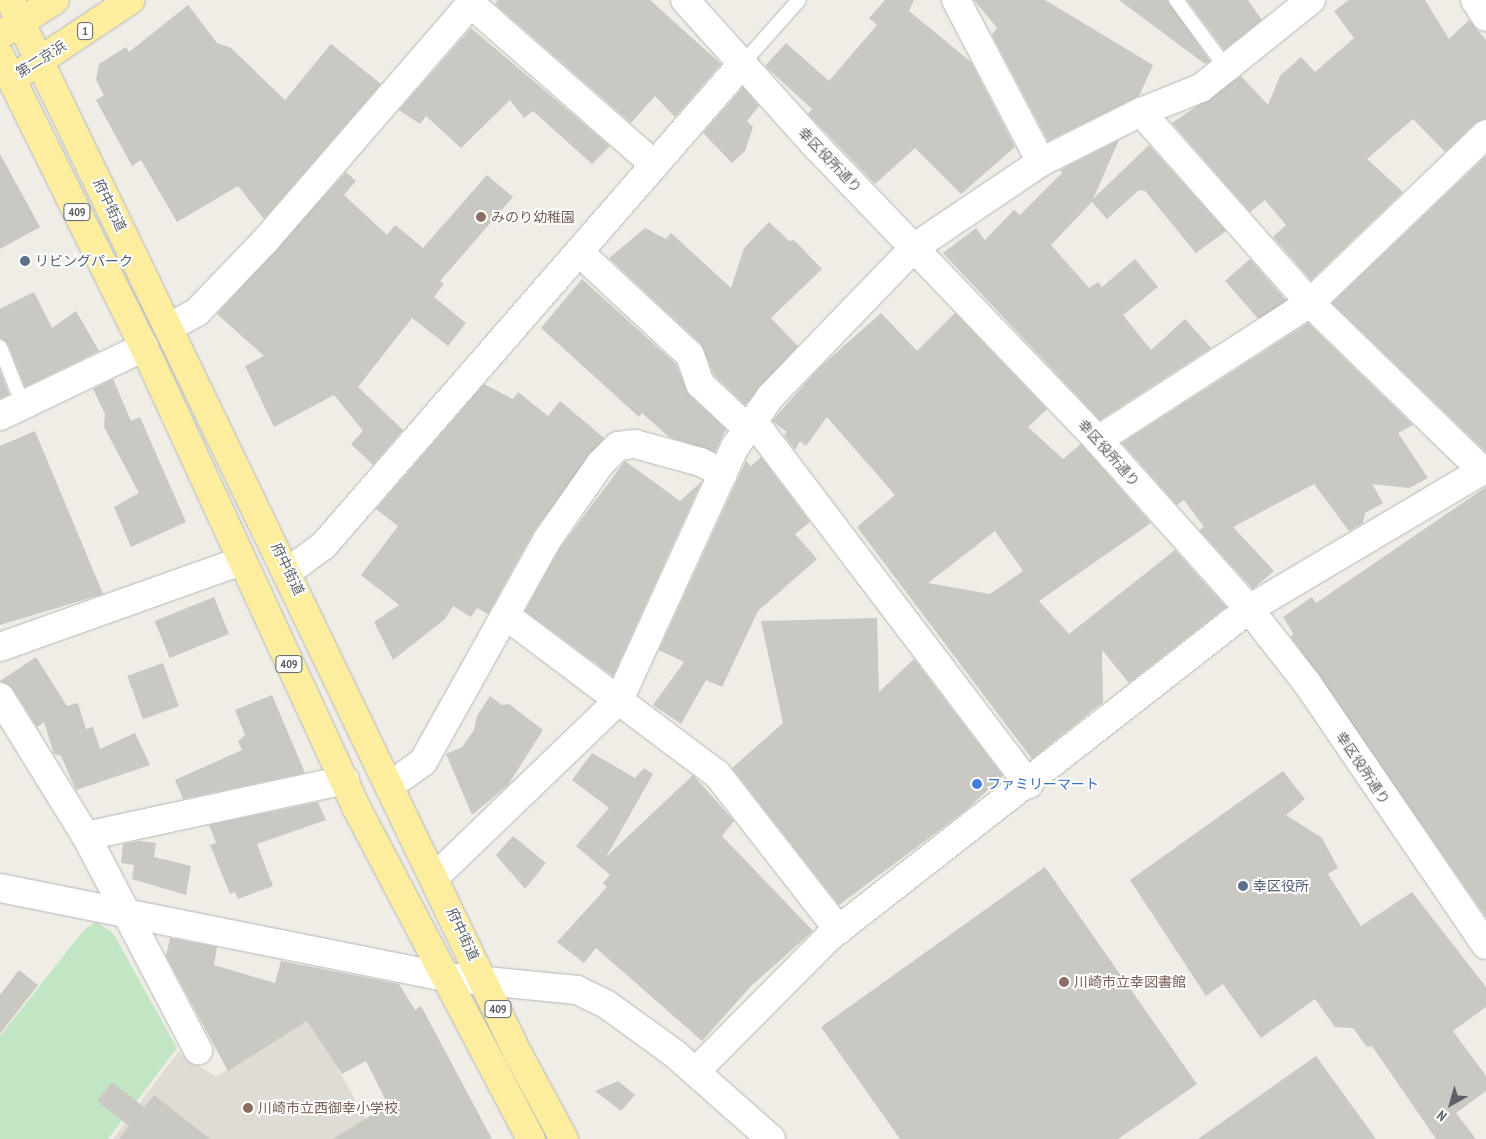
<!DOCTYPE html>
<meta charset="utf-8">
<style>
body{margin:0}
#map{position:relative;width:1486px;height:1139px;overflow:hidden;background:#efede5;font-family:"PT Sans Narrow","Noto Sans JP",sans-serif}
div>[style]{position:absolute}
.education>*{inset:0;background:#dfdcd3}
.green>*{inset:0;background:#c2e6c4}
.building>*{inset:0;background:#cac8c2;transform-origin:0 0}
.roads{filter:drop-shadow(0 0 1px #b5b7bc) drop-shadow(0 0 1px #b5b7bc)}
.service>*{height:14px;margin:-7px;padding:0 7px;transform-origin:7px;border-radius:7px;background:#fff}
.minor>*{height:28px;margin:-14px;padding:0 14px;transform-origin:14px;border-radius:14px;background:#fff}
.tertiary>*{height:28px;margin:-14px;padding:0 14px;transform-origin:14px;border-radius:14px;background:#fff}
.trunk>*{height:28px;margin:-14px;padding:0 14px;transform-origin:14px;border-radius:14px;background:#fcee9e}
.dots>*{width:14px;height:14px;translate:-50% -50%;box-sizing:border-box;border:2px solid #fff;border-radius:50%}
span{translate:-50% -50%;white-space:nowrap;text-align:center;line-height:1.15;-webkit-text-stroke:4px #fff;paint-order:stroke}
.shield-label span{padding:1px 4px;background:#fff;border:1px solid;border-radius:4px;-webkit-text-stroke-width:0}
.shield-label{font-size:12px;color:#5d6065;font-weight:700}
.street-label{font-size:14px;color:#5d6065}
.education-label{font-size:14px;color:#785e54}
.left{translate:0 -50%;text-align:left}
.service-label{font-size:14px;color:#4e5e75}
.shop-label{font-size:14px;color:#366cbe}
.north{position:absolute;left:1426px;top:1079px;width:50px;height:50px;-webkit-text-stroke:4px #fff;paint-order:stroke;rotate:218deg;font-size:14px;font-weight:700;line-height:20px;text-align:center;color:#5d6065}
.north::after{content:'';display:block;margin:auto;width:18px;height:22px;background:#5d6065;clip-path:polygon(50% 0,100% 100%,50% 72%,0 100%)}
</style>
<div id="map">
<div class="education">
<div style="clip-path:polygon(310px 1019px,377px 1139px,113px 1139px,178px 1052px,216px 1077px)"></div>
</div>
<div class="green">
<div style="clip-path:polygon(96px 922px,113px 933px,177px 1048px,108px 1139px,0 1139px,0 1036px,83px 931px)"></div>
</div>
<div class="building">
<div style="clip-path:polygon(498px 0,650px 0,721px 64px,675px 117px,655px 96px,631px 123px,495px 4px)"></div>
<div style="clip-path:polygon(885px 0,914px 0,909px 11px,971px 62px,1015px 147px,961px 194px,915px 148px,875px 184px,808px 114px,812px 109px,765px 66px,786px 43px,829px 81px,877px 25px,869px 18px)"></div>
<div style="clip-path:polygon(974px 0,1045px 0,1153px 65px,1139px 96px,1048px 141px,992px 35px,997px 28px)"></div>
<div style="clip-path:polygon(1119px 0,1167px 0,1210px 61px,1205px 64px)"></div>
<div style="clip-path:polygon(1187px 0,1248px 0,1262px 20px,1224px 50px)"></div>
<div style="clip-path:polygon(1349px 0,1425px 0,1449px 39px,1469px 20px,1486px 40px,1486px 119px,1475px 123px,1445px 152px,1413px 119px,1367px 159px,1403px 192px,1311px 280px,1273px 237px,1286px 225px,1265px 200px,1250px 212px,1172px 123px,1241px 76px,1268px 105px,1280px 76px,1301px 57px,1315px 72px,1354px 38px,1334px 11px)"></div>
<div style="clip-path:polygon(188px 5px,217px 43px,231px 48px,285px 100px,331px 44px,381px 84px,264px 219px,238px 186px,177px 222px,141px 160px,132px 166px,96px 100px,104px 95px,96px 80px,99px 64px,126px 47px,129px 52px)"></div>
<div style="clip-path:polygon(471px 28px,610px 146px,592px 164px,533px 111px,524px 118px,510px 100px,461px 148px,426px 116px,420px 124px,399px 110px)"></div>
<div style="clip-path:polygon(743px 87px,759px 106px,747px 121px,753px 127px,745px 151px,732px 163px,703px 133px)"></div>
<div style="clip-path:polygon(1119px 140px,1093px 199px,1149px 145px,1226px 231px,1196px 253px,1145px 191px,1139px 190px,1107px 219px,1092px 202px,1051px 245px,1089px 288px,1098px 282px,1102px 287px,1135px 259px,1158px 287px,1123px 315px,1151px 350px,1185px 319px,1211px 348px,1100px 420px,943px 253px,976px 228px,985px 240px,1014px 210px,1020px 215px,1062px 173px,1060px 170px)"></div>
<div style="clip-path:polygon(0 154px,40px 227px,0 249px)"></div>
<div style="clip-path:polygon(1486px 156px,1486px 452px,1332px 303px)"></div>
<div style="clip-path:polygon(346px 172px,356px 181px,344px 195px,387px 235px,395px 225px,423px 248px,487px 175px,513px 197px,440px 281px,444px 284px,434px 297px,466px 323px,448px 346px,412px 318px,358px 387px,403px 430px,373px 465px,351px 444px,363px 431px,334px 395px,274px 427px,245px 366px,264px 356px,217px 314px)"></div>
<div style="clip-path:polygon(769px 222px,789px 241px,794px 240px,822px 269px,771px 318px,798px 346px,745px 405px,714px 375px,701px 344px,609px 258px,645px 228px,666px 239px,671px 233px,731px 288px,744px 248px)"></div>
<div style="left:1250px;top:259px;width:55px;height:33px;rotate:49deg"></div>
<div style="clip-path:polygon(582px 279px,676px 364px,689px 395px,726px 429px,715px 452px,669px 437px,642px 413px,639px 417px,541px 328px)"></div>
<div style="clip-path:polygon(34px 292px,52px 328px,76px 311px,99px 351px,25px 387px,8px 344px,0 338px,0 309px)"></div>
<div style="clip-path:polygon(evenodd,881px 313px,917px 351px,955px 313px,1047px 409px,1028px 427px,1063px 459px,1081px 444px,1151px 523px,1039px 601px,1069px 634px,1175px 550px,1226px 607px,1129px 683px,1102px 650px,1103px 702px,1032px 759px,857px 527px,895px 495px,827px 417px,806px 446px,800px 441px,795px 450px,784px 435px,787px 432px,772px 421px,819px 368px,881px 313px,995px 531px,1023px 571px,990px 594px,928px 583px,995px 531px)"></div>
<div style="clip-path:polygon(1308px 323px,1413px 425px,1398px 433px,1428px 478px,1409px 488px,1372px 484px,1383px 503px,1365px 513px,1363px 523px,1349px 531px,1314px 484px,1233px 527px,1274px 571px,1253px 589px,1199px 530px,1204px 527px,1184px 500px,1177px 505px,1122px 443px)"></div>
<div style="clip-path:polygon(0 371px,9px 394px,0 399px)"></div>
<div style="clip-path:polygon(113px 379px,131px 421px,140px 417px,186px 522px,131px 547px,114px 507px,139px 493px,104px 427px,105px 414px,93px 389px)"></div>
<div style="clip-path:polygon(484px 384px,513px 399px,518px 392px,548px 416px,560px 401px,604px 438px,534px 531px,488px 614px,477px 608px,471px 617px,453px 606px,445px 619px,393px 660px,374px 622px,399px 605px,361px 575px,398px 526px,376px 509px)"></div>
<div style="clip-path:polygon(35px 431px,103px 594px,0 625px,0 446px)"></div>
<div style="clip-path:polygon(761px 457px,810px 522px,795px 534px,817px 559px,758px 611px,722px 687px,706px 680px,681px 724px,653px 705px,684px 662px,659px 650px,746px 461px,751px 466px)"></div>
<div style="clip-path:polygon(625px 461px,680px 501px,702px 481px,613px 676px,525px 611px,560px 548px)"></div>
<div style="clip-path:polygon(1486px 487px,1486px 917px,1291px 637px,1293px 633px,1283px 617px,1312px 597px,1316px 603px)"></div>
<div style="left:214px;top:597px;width:40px;height:64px;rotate:68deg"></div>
<div style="clip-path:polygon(877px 618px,879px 692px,914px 659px,1003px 776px,965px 811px,839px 905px,732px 768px,783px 723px,761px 621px)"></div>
<div style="clip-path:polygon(36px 657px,67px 706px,78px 703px,86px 729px,93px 727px,100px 749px,135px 733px,150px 765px,76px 790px,61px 756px,54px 754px,44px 722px,37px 727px,13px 689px,0 681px)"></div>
<div style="left:163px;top:663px;width:46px;height:38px;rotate:70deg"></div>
<div style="clip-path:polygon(272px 695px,305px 773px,183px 799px,175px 780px,242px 750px,238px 741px,245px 735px,235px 710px)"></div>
<div style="clip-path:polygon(490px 696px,502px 705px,509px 704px,543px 730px,508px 785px,472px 815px,446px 754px,462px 747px,474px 730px,477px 716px)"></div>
<div style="clip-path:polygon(592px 753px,635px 778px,644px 768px,653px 774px,606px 857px,693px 775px,734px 821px,722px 836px,813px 931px,752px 985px,702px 1041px,596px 948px,584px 963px,557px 942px,607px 887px,603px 883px,610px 875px,576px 846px,609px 808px,572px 780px)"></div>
<div style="clip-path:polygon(1283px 771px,1305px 799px,1286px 815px,1322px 838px,1338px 868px,1328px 874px,1361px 926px,1412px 892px,1486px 987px,1486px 1007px,1453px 1031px,1486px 1076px,1486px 1091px,1456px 1113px,1476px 1139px,1436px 1139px,1372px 1046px,1367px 1047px,1353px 1028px,1335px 1027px,1315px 999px,1261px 1038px,1223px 984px,1206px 996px,1130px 880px)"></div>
<div style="clip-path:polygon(318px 802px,326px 820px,257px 844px,273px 886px,238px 899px,235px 892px,230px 894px,210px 845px,216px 843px,209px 825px)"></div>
<div style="clip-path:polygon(513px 836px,546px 863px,525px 889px,496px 855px)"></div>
<div style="clip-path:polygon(139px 841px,156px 843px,154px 857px,191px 866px,186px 895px,132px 879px,134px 865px,121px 863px,123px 844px)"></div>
<div style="clip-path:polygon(1045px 867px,1197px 1084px,1118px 1139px,900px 1139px,821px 1027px)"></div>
<div style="clip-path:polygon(170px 938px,217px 947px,214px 965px,275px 983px,281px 961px,399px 984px,415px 1010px,421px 1006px,492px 1139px,333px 1139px,388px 1105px,366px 1061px,342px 1074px,307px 1021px,228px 1071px,166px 956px)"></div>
<div style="clip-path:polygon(19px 970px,38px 985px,0 1034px,0 995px)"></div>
<div style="clip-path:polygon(1316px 1056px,1376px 1139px,1198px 1139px)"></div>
<div style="clip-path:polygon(618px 1081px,635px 1095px,621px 1111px,595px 1091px)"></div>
<div style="clip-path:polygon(112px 1082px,144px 1107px,154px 1095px,210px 1139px,119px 1139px,129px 1126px,97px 1101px)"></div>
</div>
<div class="roads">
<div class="service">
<div style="left:1176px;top:0;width:86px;rotate:53.5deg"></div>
<div style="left:743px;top:63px;width:84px;rotate:-48.4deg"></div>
<div style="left:0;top:347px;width:62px;rotate:68.4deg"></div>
</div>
<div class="minor">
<div style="left:685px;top:0;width:199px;rotate:48.1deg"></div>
<div style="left:818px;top:148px;width:405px;rotate:46.2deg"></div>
<div style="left:1098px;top:440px;width:227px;rotate:48.2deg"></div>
<div style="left:1249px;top:609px;width:94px;rotate:51.9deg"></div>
<div style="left:1307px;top:683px;width:317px;rotate:55.7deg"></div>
<div style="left:956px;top:0;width:183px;rotate:62.3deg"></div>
<div style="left:1475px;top:0;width:20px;rotate:57deg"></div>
<div style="left:471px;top:4px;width:244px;rotate:41.2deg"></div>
<div style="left:1141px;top:112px;width:255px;rotate:48.5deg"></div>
<div style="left:1310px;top:303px;width:240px;rotate:44.2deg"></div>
<div style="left:579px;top:252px;width:151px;rotate:42.9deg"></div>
<div style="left:690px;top:355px;width:31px;rotate:71deg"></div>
<div style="left:700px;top:384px;width:67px;rotate:43.2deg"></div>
<div style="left:170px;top:327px;width:31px;rotate:-29deg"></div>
<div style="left:197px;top:312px;width:100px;rotate:-46.2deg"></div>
<div style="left:266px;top:240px;width:318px;rotate:-49.1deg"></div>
<div style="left:0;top:416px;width:160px;rotate:-25.6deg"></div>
<div style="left:753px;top:421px;width:456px;rotate:52.8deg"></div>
<div style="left:1098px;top:440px;width:252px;rotate:-32.9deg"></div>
<div style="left:1310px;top:303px;width:244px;rotate:-43.8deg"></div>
<div style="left:289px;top:571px;width:44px;rotate:-36.6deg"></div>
<div style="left:324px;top:545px;width:639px;rotate:-49deg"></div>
<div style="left:505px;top:615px;width:265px;rotate:36.9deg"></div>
<div style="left:717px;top:774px;width:198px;rotate:52deg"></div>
<div style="left:0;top:647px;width:256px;rotate:-19.6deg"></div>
<div style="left:0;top:697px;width:163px;rotate:58.3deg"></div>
<div style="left:86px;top:836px;width:242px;rotate:62.4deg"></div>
<div style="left:391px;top:785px;width:39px;rotate:-36deg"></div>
<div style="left:423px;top:762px;width:254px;rotate:-60.8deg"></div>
<div style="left:547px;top:540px;width:93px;rotate:-55.1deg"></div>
<div style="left:600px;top:464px;width:25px;rotate:-45deg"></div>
<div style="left:618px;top:446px;width:17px;rotate:-7deg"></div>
<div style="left:635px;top:444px;width:68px;rotate:15.3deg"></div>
<div style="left:701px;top:462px;width:25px;rotate:29deg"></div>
<div style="left:86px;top:836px;width:265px;rotate:-12.2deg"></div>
<div style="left:436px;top:876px;width:254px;rotate:-43.9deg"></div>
<div style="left:619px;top:700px;width:278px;rotate:-65.4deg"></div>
<div style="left:735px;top:447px;width:61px;rotate:-55deg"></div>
<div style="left:770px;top:397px;width:209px;rotate:-46deg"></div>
<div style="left:915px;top:247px;width:152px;rotate:-34deg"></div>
<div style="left:1041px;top:162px;width:112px;rotate:-26.6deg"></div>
<div style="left:1141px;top:112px;width:65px;rotate:-21.8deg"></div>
<div style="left:1201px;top:88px;width:141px;rotate:-38.7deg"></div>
<div style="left:0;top:888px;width:454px;rotate:11.3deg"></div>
<div style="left:696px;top:1071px;width:189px;rotate:-45.2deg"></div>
<div style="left:829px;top:937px;width:533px;rotate:-37.99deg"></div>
<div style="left:1249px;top:609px;width:276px;rotate:-30.7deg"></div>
</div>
<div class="tertiary">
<div style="left:445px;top:977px;width:133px;rotate:5.6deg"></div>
<div style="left:577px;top:990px;width:32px;rotate:26deg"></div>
<div style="left:606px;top:1004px;width:85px;rotate:35.9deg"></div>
<div style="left:675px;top:1054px;width:128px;rotate:41.5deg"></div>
</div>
<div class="trunk">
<div style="left:10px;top:0;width:1168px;rotate:64.27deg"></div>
<div style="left:517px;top:1052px;width:99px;rotate:61.6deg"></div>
<div style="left:0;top:35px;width:65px;rotate:-32.5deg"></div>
<div style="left:0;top:56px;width:325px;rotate:63.7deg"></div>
<div style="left:144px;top:347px;width:509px;rotate:65.25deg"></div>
<div style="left:357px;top:809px;width:373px;rotate:62.2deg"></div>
<div style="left:24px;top:71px;width:128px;rotate:-33.6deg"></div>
</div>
</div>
<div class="dots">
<div style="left:481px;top:217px;background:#8d6e63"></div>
<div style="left:25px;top:261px;background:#5c6f8a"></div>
<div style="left:977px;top:784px;background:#3f7fe0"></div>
<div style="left:1243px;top:886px;background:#5c6f8a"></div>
<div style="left:1064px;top:982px;background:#8d6e63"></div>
<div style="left:248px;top:1108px;background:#8d6e63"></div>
</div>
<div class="shield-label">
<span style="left:85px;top:31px">1</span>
<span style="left:77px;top:212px">409</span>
<span style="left:289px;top:664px">409</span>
<span style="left:498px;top:1009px">409</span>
</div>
<div class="street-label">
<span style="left:41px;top:59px;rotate:-32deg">第二京浜</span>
<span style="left:830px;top:160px;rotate:46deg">幸区役所通り</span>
<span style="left:110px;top:205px;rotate:64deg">府中街道</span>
<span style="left:1109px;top:453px;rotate:48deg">幸区役所通り</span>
<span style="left:288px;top:569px;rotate:64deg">府中街道</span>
<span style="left:1363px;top:768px;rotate:56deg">幸区役所通り</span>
<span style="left:463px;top:934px;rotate:65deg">府中街道</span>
</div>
<div class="education-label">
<span class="left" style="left:491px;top:217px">みのり幼稚園</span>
<span class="left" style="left:1074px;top:982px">川崎市立幸図書館</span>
<span class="left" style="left:258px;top:1108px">川崎市立西御幸小学校</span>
</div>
<div class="service-label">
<span class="left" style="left:35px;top:261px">リビングパーク</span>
<span class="left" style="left:1253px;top:886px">幸区役所</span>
</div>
<div class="shop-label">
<span class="left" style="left:987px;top:784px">ファミリーマート</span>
</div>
<div class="north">N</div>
</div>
